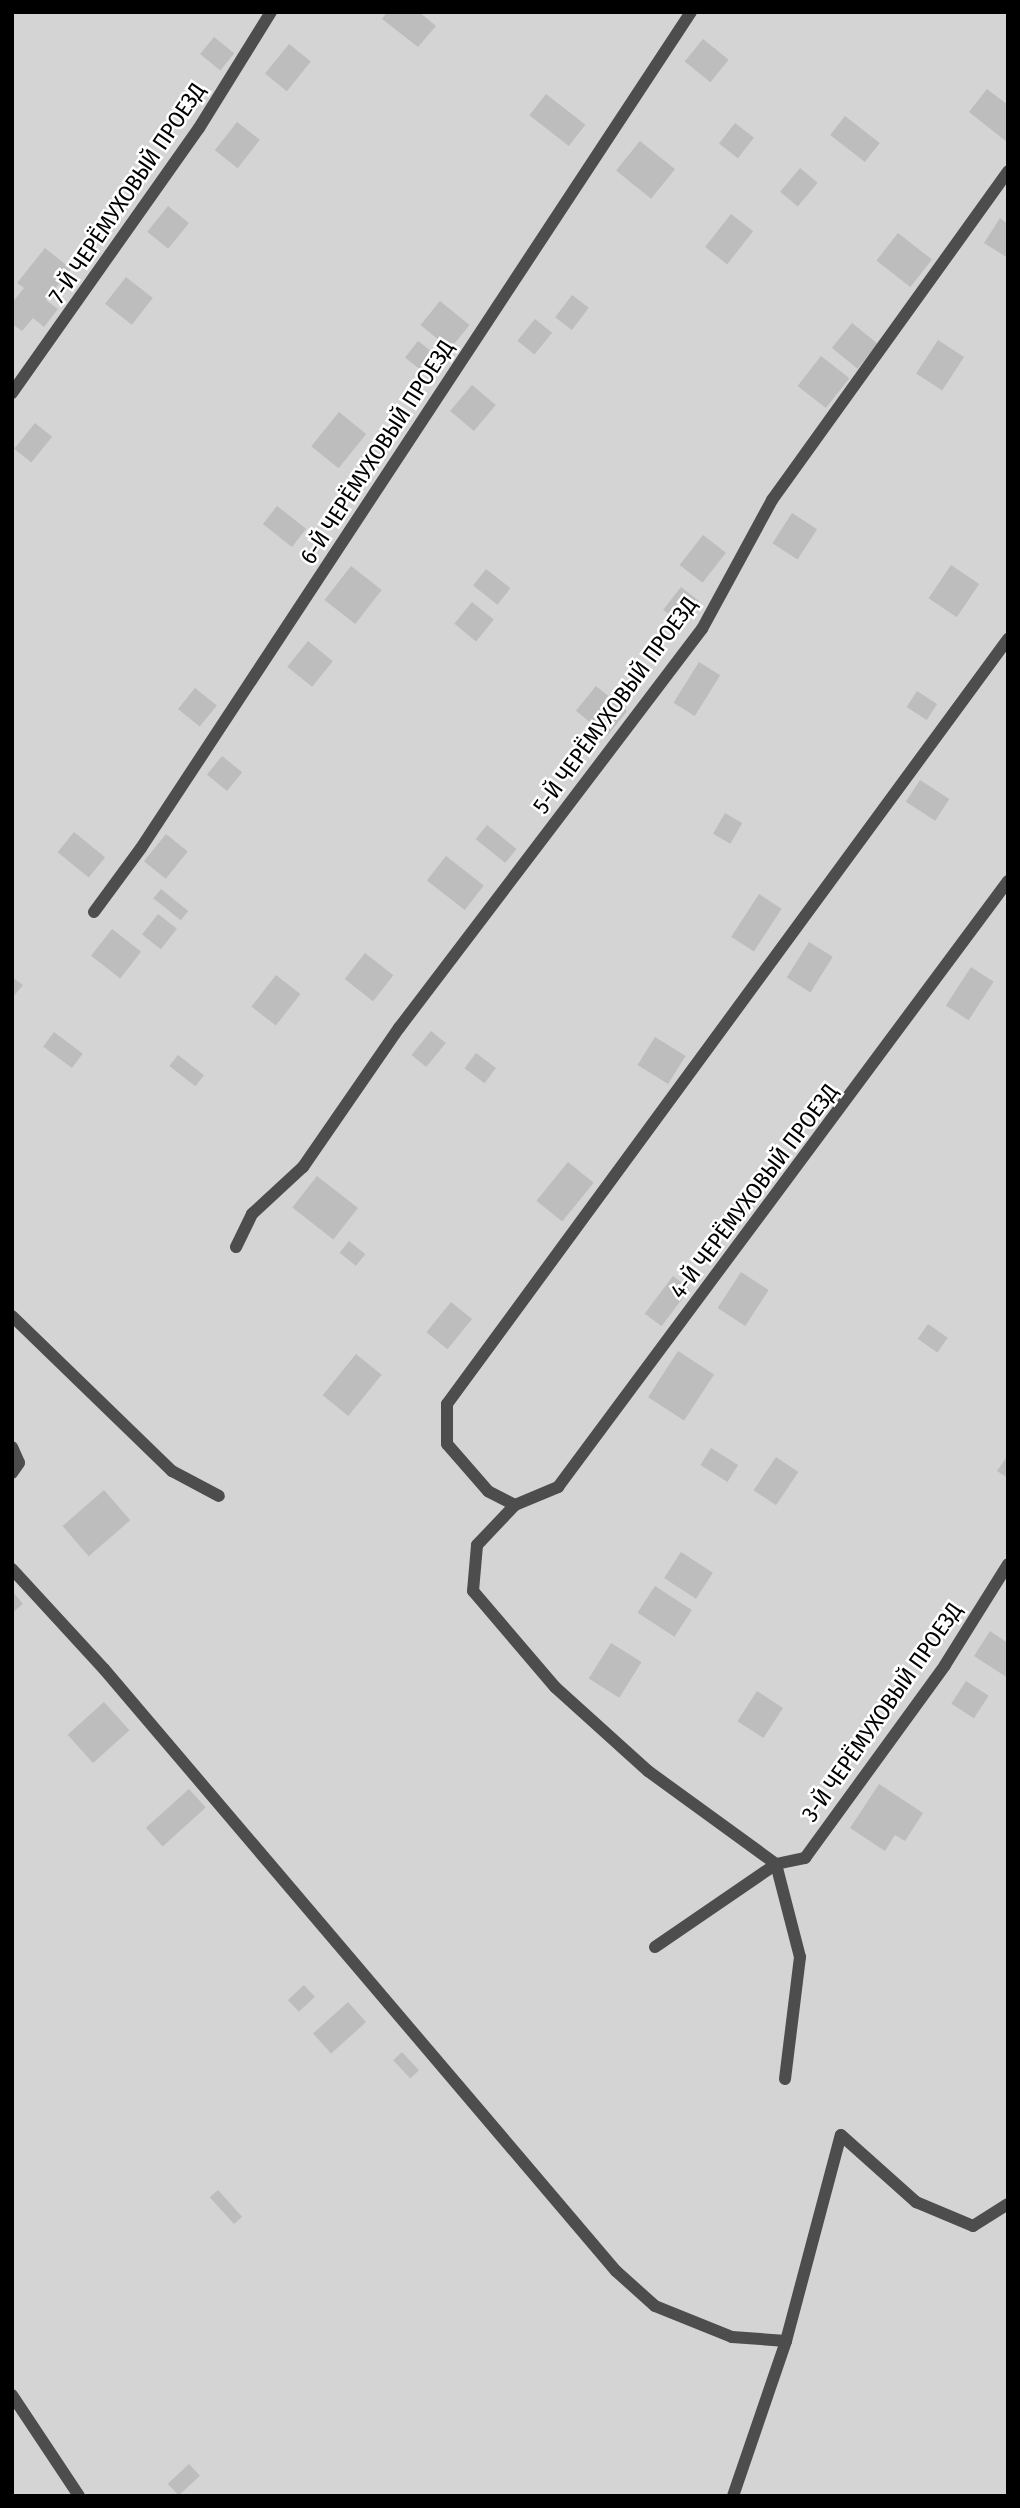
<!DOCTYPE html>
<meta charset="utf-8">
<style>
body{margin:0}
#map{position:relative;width:1020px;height:2508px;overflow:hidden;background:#fff;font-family:"Fira Sans Condensed",sans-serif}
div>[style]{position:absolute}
.green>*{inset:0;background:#d4d4d4;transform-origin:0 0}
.building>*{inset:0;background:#bdbdbd;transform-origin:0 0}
.minor>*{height:12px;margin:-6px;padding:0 6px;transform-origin:6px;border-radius:6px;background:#4d4d4d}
span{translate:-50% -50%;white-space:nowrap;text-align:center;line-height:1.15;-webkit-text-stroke:5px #fff;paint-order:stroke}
.street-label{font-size:23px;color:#000}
.frame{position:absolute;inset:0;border:14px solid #000;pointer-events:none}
</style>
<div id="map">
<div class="green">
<div style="left:12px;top:12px;width:996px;height:2484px"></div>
</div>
<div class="building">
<div style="clip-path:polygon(387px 12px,419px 12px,436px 26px,418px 47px,382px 19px)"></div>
<div style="left:214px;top:37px;width:26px;height:22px;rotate:39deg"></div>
<div style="left:703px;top:39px;width:33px;height:29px;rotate:39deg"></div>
<div style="left:289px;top:44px;width:28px;height:38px;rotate:39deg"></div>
<div style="clip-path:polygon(987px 89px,1008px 105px,1007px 142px,969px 112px)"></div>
<div style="left:546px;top:94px;width:50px;height:27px;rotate:38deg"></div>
<div style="left:845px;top:116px;width:44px;height:24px;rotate:38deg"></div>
<div style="left:237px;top:122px;width:29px;height:36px;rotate:38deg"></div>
<div style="left:735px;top:123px;width:24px;height:26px;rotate:38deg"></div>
<div style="left:640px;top:141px;width:45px;height:38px;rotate:39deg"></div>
<div style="left:800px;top:168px;width:23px;height:31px;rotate:40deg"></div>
<div style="left:168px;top:206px;width:27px;height:33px;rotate:39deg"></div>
<div style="left:731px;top:214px;width:28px;height:42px;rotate:38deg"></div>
<div style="clip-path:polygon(1000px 218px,1008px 224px,1008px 258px,984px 243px)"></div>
<div style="left:898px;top:233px;width:43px;height:35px;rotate:38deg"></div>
<div style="clip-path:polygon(45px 248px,71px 269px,46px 300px,58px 309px,44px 327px,33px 318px,22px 331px,12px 324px,12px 303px,24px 288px,17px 283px)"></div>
<div style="left:126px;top:277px;width:34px;height:34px;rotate:38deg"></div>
<div style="left:572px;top:295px;width:21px;height:28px;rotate:37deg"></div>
<div style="left:440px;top:301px;width:38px;height:31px;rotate:39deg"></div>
<div style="left:535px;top:319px;width:22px;height:28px;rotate:39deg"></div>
<div style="left:852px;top:323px;width:33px;height:32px;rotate:39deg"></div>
<div style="left:938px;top:340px;width:31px;height:40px;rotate:33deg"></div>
<div style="left:418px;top:341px;width:34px;height:21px;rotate:38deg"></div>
<div style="left:821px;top:356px;width:36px;height:38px;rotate:38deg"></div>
<div style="left:472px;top:385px;width:31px;height:34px;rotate:40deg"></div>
<div style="left:339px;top:412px;width:35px;height:44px;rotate:39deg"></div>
<div style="left:35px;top:423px;width:22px;height:33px;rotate:39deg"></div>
<div style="left:277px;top:506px;width:37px;height:23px;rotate:38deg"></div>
<div style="left:792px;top:513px;width:30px;height:36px;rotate:33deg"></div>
<div style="left:703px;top:535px;width:29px;height:38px;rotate:38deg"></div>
<div style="left:951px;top:565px;width:34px;height:40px;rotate:34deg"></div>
<div style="left:351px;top:566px;width:39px;height:43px;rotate:38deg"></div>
<div style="left:486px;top:569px;width:31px;height:21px;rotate:38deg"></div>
<div style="left:681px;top:587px;width:23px;height:29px;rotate:38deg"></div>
<div style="left:472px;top:602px;width:28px;height:28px;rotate:39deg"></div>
<div style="left:308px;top:641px;width:32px;height:33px;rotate:39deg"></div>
<div style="left:699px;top:662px;width:25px;height:48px;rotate:32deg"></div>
<div style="left:596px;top:686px;width:40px;height:32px;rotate:39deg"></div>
<div style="left:195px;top:688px;width:28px;height:27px;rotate:39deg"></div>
<div style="left:917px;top:691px;width:24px;height:19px;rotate:33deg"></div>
<div style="left:222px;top:756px;width:26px;height:24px;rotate:39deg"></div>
<div style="left:920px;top:780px;width:35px;height:26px;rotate:33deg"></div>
<div style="left:725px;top:813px;width:20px;height:24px;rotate:30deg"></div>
<div style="left:487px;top:825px;width:38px;height:18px;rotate:39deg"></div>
<div style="left:74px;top:832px;width:40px;height:26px;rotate:39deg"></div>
<div style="left:166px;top:834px;width:28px;height:35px;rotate:39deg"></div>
<div style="left:446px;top:856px;width:48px;height:31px;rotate:38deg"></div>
<div style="left:161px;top:889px;width:35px;height:12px;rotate:39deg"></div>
<div style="left:759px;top:894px;width:27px;height:51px;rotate:33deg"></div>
<div style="left:158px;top:914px;width:24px;height:26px;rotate:38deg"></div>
<div style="left:112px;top:929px;width:37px;height:34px;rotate:38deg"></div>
<div style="left:809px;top:942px;width:28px;height:42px;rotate:32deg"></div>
<div style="left:365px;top:953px;width:36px;height:33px;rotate:38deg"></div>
<div style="left:971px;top:967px;width:27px;height:46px;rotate:33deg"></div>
<div style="left:276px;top:975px;width:31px;height:40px;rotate:38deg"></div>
<div style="clip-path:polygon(12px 977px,23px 985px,12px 998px)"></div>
<div style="left:431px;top:1031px;width:19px;height:31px;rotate:39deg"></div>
<div style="left:54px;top:1032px;width:36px;height:18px;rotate:37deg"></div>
<div style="left:655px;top:1037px;width:36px;height:33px;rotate:32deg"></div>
<div style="left:476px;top:1053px;width:25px;height:19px;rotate:37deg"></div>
<div style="left:178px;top:1055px;width:33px;height:14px;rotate:38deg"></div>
<div style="left:568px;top:1162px;width:33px;height:50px;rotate:39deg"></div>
<div style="left:317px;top:1176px;width:52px;height:40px;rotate:38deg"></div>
<div style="left:349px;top:1241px;width:21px;height:15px;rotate:39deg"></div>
<div style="left:741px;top:1272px;width:33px;height:43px;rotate:33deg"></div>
<div style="left:673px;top:1276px;width:21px;height:47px;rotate:37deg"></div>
<div style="left:451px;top:1302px;width:27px;height:39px;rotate:39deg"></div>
<div style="left:928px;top:1324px;width:24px;height:18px;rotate:35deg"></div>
<div style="left:678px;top:1351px;width:43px;height:55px;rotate:33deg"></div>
<div style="left:356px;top:1354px;width:33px;height:53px;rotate:39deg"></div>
<div style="left:711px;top:1448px;width:32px;height:20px;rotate:32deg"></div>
<div style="clip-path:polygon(1008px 1455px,1008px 1478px,997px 1471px)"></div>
<div style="left:776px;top:1457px;width:27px;height:40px;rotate:34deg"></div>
<div style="left:104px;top:1490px;width:40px;height:55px;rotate:49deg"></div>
<div style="left:681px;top:1552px;width:38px;height:31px;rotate:33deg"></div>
<div style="left:655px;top:1586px;width:44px;height:32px;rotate:33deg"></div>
<div style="clip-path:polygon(12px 1591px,23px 1604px,12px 1613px)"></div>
<div style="clip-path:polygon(990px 1631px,1008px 1643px,1008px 1678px,974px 1656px)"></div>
<div style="left:611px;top:1643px;width:36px;height:42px;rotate:32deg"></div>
<div style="left:966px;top:1681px;width:27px;height:27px;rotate:33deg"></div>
<div style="left:757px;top:1691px;width:31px;height:36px;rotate:33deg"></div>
<div style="left:104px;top:1702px;width:38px;height:49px;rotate:48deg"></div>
<div style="clip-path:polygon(879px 1784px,923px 1813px,905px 1841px,895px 1835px,885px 1851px,850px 1828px)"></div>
<div style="left:189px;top:1789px;width:25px;height:58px;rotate:48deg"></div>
<div style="left:304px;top:1985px;width:16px;height:22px;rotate:47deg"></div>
<div style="left:348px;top:2002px;width:27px;height:47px;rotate:48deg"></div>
<div style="left:402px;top:2052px;width:25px;height:12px;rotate:47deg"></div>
<div style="left:218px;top:2190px;width:36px;height:11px;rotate:48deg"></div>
<div style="left:189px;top:2464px;width:16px;height:29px;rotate:47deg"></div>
</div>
<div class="minor">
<div style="left:12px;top:393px;width:324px;rotate:-54.8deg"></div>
<div style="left:199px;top:128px;width:137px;rotate:-58.2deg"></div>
<div style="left:94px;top:912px;width:79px;rotate:-53.7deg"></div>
<div style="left:141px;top:848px;width:1001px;rotate:-56.66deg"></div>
<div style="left:236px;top:1247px;width:37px;rotate:-64deg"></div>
<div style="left:252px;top:1214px;width:69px;rotate:-42.7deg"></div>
<div style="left:303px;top:1167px;width:169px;rotate:-55.4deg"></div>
<div style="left:399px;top:1028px;width:501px;rotate:-52.79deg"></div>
<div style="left:702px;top:629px;width:147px;rotate:-61.5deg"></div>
<div style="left:772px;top:500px;width:405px;rotate:-54.3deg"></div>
<div style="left:12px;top:1316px;width:223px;rotate:44.1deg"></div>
<div style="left:172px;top:1471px;width:53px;rotate:28deg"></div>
<div style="left:12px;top:1447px;width:17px;rotate:66deg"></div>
<div style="left:19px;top:1463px;width:12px;rotate:125deg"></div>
<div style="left:515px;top:1505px;width:30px;rotate:-153deg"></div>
<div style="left:488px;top:1491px;width:62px;rotate:-131.1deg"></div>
<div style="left:447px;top:1444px;width:40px;rotate:-90deg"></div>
<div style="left:447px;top:1404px;width:949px;rotate:-53.75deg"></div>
<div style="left:12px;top:1569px;width:136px;rotate:47.4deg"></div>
<div style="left:104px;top:1669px;width:790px;rotate:49.62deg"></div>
<div style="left:616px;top:2271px;width:52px;rotate:41.9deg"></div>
<div style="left:655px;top:2306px;width:83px;rotate:21.9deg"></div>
<div style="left:732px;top:2337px;width:54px;rotate:4.2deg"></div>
<div style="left:655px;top:1947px;width:147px;rotate:-34.4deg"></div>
<div style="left:776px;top:1864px;width:30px;rotate:-12deg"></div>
<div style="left:805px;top:1858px;width:238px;rotate:-54deg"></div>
<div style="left:945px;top:1665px;width:119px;rotate:-58deg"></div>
<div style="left:785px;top:2079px;width:123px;rotate:-83deg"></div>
<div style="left:800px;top:1957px;width:96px;rotate:-104.5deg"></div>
<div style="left:776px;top:1864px;width:158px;rotate:-144deg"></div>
<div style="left:648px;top:1771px;width:125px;rotate:-137.9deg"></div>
<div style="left:555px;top:1687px;width:126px;rotate:-130.5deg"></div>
<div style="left:473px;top:1591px;width:46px;rotate:-85deg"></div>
<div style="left:477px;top:1545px;width:55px;rotate:-46.5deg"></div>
<div style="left:515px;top:1505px;width:47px;rotate:-22.7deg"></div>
<div style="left:558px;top:1487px;width:755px;rotate:-53.4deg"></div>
<div style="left:12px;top:2395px;width:121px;rotate:56.4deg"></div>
<div style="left:733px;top:2496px;width:164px;rotate:-71.1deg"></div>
<div style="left:786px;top:2341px;width:213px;rotate:-75.1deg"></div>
<div style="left:841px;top:2135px;width:101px;rotate:41.8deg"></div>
<div style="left:916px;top:2202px;width:62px;rotate:22.8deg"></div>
<div style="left:973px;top:2226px;width:41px;rotate:-32.2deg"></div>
</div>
<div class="street-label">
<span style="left:127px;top:193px;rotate:-56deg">7-Й ЧЕРЁМУХОВЫЙ ПРОЕЗД</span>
<span style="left:377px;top:452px;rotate:-57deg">6-Й ЧЕРЁМУХОВЫЙ ПРОЕЗД</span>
<span style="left:615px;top:705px;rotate:-54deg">5-Й ЧЕРЁМУХОВЫЙ ПРОЕЗД</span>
<span style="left:754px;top:1191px;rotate:-53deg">4-Й ЧЕРЁМУХОВЫЙ ПРОЕЗД</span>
<span style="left:882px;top:1712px;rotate:-55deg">3-Й ЧЕРЁМУХОВЫЙ ПРОЕЗД</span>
</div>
<div class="frame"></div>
</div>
